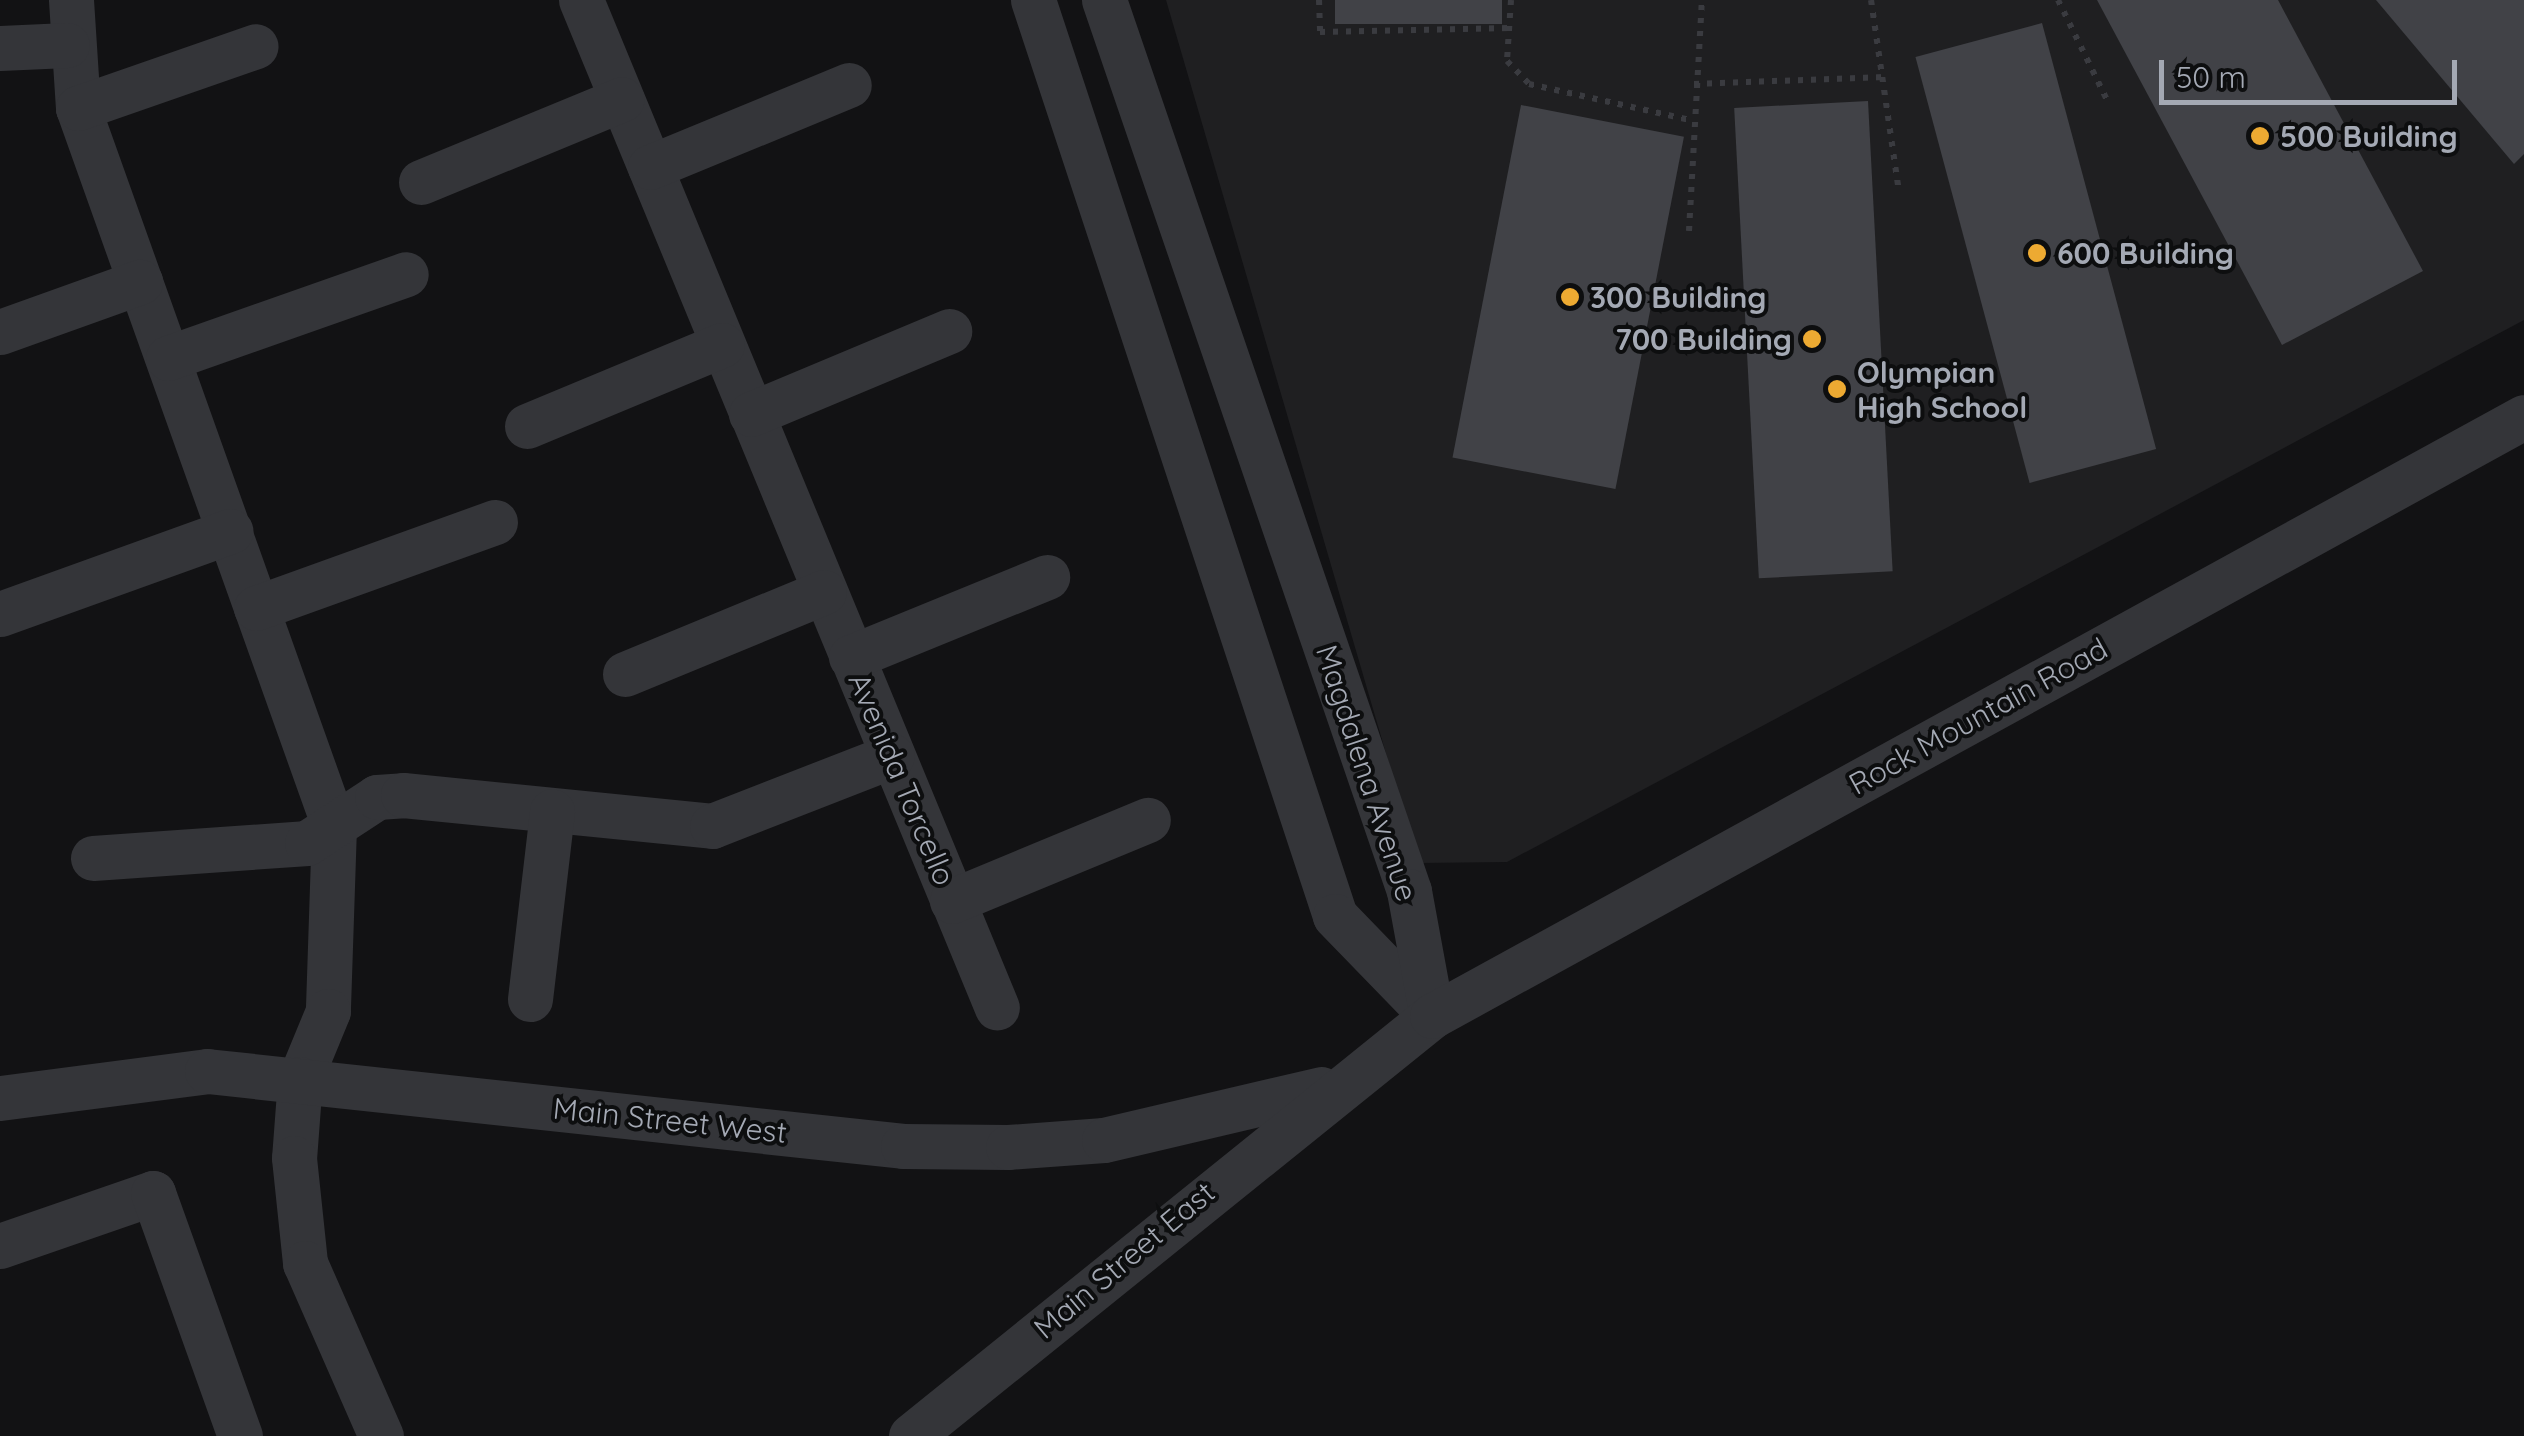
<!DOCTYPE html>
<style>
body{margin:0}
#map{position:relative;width:2524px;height:1436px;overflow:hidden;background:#121214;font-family:Quicksand,sans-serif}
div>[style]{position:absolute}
.built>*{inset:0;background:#1f1f21}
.building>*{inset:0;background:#414247;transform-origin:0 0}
.path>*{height:6px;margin-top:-3px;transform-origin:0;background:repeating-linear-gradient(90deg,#3a3b40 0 5px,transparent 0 13px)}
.minor>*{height:45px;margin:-22.5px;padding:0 22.5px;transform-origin:22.5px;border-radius:22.5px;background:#343539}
.dots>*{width:28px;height:28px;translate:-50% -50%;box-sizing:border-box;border:5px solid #0d0e0f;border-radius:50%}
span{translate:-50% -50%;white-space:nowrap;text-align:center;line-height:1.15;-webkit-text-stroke:8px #0d0e0f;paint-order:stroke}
.poi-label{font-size:30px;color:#a4a9b4;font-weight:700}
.left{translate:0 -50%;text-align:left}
.right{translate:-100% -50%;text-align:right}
.street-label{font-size:30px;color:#a4a9b4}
.scale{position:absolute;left:2159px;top:60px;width:298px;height:45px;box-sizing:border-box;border:5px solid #a4a9b4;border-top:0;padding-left:12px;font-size:30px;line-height:35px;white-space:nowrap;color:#a4a9b4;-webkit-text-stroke:8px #0d0e0f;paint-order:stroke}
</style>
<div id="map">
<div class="built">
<div style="clip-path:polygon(1166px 0,2524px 0,2524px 320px,1507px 862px,1418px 863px)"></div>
</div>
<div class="building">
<div style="left:1335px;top:0;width:167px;height:24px"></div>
<div style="clip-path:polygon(2097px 0,2278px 0,2423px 271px,2282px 345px)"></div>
<div style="clip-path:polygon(2376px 0,2524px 0,2524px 154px,2514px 164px)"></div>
<div style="left:2042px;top:23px;width:441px;height:131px;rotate:75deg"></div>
<div style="left:1868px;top:101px;width:471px;height:134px;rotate:87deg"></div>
<div style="left:1521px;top:105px;width:166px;height:359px;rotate:11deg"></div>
</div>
<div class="path">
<div style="left:1319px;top:0;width:32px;rotate:88deg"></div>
<div style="left:1320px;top:32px;width:190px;rotate:-1.2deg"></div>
<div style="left:1511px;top:0;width:61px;rotate:93.8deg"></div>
<div style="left:1507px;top:61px;width:32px;rotate:46deg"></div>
<div style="left:1529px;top:84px;width:165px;rotate:12.6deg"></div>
<div style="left:1871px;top:0;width:194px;rotate:81.7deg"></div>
<div style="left:2058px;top:0;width:116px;rotate:63.9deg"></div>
<div style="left:1694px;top:84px;width:191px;rotate:-2.1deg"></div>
<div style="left:1689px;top:231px;width:231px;rotate:-86.8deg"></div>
</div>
<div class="minor">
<div style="left:71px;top:0;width:108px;rotate:86.3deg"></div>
<div style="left:78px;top:108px;width:762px;rotate:70.38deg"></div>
<div style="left:334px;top:826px;width:185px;rotate:91.9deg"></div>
<div style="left:328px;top:1011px;width:74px;rotate:112.4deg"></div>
<div style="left:300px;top:1079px;width:79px;rotate:94.3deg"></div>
<div style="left:294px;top:1158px;width:106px;rotate:84deg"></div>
<div style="left:305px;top:1263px;width:189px;rotate:66.3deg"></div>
<div style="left:581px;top:0;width:1090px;rotate:67.57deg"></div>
<div style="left:1033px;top:0;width:964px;rotate:71.75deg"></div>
<div style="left:1335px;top:916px;width:139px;rotate:45.9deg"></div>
<div style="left:1104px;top:0;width:942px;rotate:71.1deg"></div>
<div style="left:1409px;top:891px;width:127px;rotate:79.6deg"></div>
<div style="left:0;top:48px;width:67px;rotate:-2.6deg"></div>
<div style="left:78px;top:108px;width:188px;rotate:-19.2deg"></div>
<div style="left:650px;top:167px;width:215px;rotate:-22.4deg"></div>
<div style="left:421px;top:182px;width:217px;rotate:-22.4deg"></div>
<div style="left:0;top:332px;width:149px;rotate:-19.7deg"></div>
<div style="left:168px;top:358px;width:252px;rotate:-19.4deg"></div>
<div style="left:751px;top:414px;width:215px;rotate:-22.7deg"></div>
<div style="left:527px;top:426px;width:211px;rotate:-22.6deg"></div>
<div style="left:256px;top:608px;width:254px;rotate:-19.8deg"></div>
<div style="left:0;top:614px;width:245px;rotate:-19.8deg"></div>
<div style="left:851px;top:657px;width:212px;rotate:-22.2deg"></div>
<div style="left:625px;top:674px;width:215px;rotate:-22.4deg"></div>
<div style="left:93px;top:858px;width:215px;rotate:-4deg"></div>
<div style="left:307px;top:843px;width:84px;rotate:-33.3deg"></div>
<div style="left:377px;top:797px;width:26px;rotate:-4deg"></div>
<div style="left:403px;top:795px;width:311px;rotate:5.7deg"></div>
<div style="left:712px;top:826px;width:193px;rotate:-21.3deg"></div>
<div style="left:952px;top:901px;width:212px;rotate:-22.5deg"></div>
<div style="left:530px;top:999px;width:189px;rotate:-83.3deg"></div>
<div style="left:0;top:1098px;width:209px;rotate:-7.4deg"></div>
<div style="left:207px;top:1071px;width:700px;rotate:6.15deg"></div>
<div style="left:903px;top:1146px;width:105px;rotate:0.5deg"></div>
<div style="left:1008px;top:1147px;width:96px;rotate:-4.2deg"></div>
<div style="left:1104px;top:1140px;width:223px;rotate:-13.2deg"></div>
<div style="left:0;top:1246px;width:162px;rotate:-19.1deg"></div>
<div style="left:153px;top:1193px;width:258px;rotate:70.3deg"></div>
<div style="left:911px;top:1436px;width:669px;rotate:-38.87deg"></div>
<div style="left:1432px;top:1016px;width:1245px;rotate:-28.75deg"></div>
</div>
<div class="dots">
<div style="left:2260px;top:136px;background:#edaa32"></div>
<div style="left:2037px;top:253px;background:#edaa32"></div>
<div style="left:1570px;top:297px;background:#edaa32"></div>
<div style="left:1812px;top:339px;background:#edaa32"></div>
<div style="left:1837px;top:389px;background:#edaa32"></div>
</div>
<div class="poi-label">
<span class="left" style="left:2280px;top:136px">500 Building</span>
<span class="left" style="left:2057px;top:253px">600 Building</span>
<span class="left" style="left:1590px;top:297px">300 Building</span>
<span class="right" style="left:1792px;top:339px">700 Building</span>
<span class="left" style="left:1857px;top:389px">Olympian<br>High School</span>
</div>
<div class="street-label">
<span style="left:1978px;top:716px;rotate:-29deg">Rock Mountain Road</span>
<span style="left:1367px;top:773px;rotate:72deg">Magdalena Avenue</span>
<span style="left:902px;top:779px;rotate:67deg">Avenida Torcello</span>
<span style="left:670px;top:1120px;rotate:6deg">Main Street West</span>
<span style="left:1124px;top:1260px;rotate:-40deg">Main Street East</span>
</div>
<div class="scale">50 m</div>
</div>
